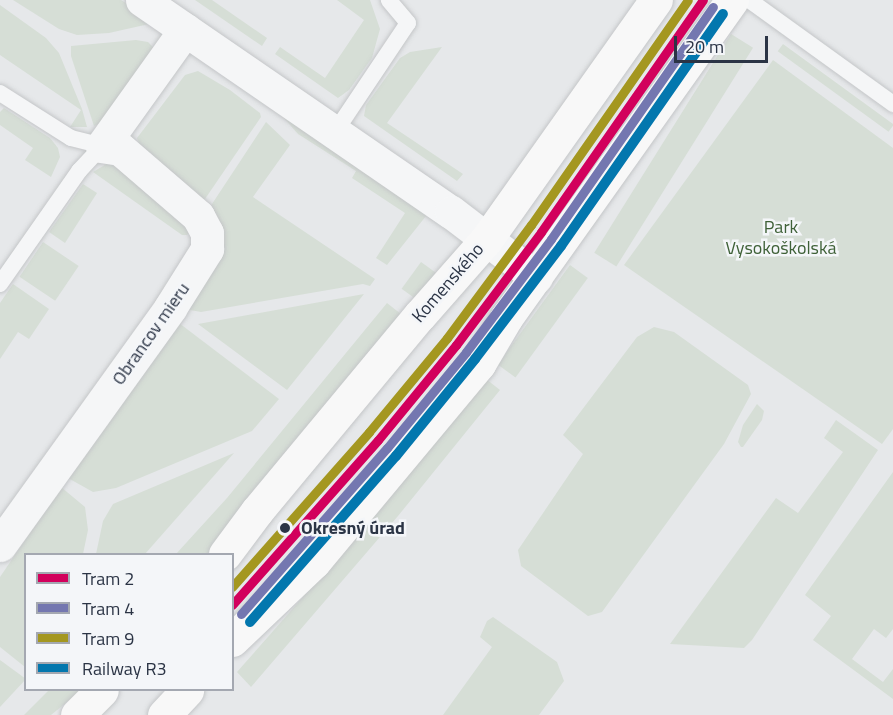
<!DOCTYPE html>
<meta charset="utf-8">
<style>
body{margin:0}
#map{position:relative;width:893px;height:715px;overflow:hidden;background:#e6e8ea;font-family:"Titillium Web",sans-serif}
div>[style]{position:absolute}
.green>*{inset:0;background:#d6ded6;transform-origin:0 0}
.roads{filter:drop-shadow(0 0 2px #c4c6c8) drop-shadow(0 0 2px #c4c6c8)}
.lane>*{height:16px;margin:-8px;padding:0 8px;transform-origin:8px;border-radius:8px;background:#f5f6f7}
.street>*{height:33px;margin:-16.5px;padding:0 16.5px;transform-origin:16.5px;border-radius:16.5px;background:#f5f6f7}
.secondary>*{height:33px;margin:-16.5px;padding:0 16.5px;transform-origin:16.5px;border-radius:16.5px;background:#f8f8f8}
.rail-1>*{height:10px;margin:-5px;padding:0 5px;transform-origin:5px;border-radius:5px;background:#0377ae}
.tram-1>*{height:9px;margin:-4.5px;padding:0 4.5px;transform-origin:4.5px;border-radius:4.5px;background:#d2005c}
.tram-2>*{height:9px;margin:-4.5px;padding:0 4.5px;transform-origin:4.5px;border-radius:4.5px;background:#7477b0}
.tram-3>*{height:9px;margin:-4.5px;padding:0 4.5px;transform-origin:4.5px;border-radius:4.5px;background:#a49720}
.dots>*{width:16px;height:16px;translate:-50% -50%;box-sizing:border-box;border:3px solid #f4f6f9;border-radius:50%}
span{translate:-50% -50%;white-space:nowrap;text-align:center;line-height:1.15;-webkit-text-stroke:5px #f4f6f9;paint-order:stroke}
.park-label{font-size:18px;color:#3f6138}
.street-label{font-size:18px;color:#2b3445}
.stop-label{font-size:18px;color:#2b3445;font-weight:700}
.left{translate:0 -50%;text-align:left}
.legend{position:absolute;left:24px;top:553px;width:210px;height:138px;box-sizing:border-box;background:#f4f6f9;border:2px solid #a4a8b1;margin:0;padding:8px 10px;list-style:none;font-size:18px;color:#2b3445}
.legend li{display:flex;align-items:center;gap:12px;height:30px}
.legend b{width:30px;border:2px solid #a4a8b1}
.scale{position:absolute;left:674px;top:36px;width:94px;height:27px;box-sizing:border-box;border:3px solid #2b3445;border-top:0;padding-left:8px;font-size:18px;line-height:21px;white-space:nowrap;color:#2b3445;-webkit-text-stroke:4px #f4f6f9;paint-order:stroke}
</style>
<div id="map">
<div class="green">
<div style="clip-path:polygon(13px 0,121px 0,139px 11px,149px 24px,109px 33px,77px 35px,59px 29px)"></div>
<div style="clip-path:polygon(195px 0,212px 0,267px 38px,262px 46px)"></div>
<div style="clip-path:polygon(337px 0,370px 0,380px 29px,372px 58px,349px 90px,338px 98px,275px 54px,280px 47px,325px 78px,364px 20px)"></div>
<div style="clip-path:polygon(0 5px,46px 38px,59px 53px,82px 109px,87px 127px,70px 127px,81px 110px,0 55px)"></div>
<div style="left:731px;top:34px;width:26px;height:258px;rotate:32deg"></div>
<div style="clip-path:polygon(136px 40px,148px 42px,155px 49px,103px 122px,94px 126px,71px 56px,71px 46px)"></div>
<div style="left:783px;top:44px;width:137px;height:9px;rotate:36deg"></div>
<div style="clip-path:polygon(442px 47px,387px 123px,463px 174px,457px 181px,364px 116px,366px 105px,400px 58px,410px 52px)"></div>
<div style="clip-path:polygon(773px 60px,893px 148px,893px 429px,882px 444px,624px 265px)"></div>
<div style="clip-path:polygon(198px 71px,230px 90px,260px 113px,261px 117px,205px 199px,201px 202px,142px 151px,137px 138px,185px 75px)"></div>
<div style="clip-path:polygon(4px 108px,50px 138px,58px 148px,60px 157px,51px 177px,25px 160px,33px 148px,0 125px,0 112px)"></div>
<div style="clip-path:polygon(283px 117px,430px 211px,387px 265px,376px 258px,405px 213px,352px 178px,356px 171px,298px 134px)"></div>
<div style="clip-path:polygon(266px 122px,290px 145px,253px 197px,375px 279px,370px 286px,363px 284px,201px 312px,190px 310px,185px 306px,212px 204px)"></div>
<div style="clip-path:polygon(108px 163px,116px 165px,191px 230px,187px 235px,182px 235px,93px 172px)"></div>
<div style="clip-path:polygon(83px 184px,97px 193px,65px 243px,49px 232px)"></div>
<div style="left:43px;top:242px;width:43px;height:42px;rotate:34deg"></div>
<div style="left:421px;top:262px;width:24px;height:33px;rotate:36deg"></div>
<div style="left:570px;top:265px;width:22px;height:123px;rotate:36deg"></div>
<div style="clip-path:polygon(13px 284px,49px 309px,29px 339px,18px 332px,0 359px,0 303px)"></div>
<div style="clip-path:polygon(364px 294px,287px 390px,198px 324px)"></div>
<div style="clip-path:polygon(387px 303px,406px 318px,248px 509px,207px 554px,176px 554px,227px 498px)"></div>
<div style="clip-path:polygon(175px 320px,279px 399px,252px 431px,116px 488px,93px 492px,68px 478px)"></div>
<div style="clip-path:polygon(654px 327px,674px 332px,748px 385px,751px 394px,724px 444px,602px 612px,588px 616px,521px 566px,518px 550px,583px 454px,563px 435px,637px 337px)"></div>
<div style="clip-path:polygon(486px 379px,500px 390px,398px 516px,251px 687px,237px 672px,383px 506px)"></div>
<div style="clip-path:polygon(757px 404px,764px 411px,762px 420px,743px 447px,741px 447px,738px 442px,743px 425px)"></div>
<div style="clip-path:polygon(836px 420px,878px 450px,752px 640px,744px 648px,670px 644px,776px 498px,798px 513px,843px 452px,824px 438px)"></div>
<div style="clip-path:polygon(234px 453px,145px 554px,96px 554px,103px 521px,113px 504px)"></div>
<div style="clip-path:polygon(893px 472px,893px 629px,886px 638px,874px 629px,852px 659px,883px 682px,893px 669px,893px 699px,813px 640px,831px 616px,805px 595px)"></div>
<div style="clip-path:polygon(61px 487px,85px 507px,88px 530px,83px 554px,26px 554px,25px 667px,0 647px,0 577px)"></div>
<div style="clip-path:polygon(493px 617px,557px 662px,564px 681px,539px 715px,443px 715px,492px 647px,480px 637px,487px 621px)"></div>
<div style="clip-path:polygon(0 660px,26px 679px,0 707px)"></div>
<div style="clip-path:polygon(49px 690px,82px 690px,51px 715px,24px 715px)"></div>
</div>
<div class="roads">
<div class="lane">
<div style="left:749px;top:0;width:178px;rotate:35.8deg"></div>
<div style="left:0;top:93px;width:84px;rotate:32.4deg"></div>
<div style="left:71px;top:138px;width:32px;rotate:14deg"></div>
<div style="left:335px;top:132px;width:131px;rotate:-56.2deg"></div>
<div style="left:408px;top:23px;width:30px;rotate:-130deg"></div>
<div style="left:0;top:284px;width:138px;rotate:-55deg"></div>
<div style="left:79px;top:171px;width:34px;rotate:-47deg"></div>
</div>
<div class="street">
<div style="left:142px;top:0;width:375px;rotate:34.5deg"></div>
<div style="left:451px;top:212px;width:107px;rotate:37.4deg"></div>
<div style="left:102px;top:146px;width:143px;rotate:-54.4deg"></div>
<div style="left:0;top:545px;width:292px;rotate:-54.3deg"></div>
<div style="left:170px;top:308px;width:70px;rotate:-57.9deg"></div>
<div style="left:207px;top:249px;width:16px;rotate:-90deg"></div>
<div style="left:207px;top:233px;width:19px;rotate:-118deg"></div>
<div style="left:198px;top:216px;width:103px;rotate:-139.3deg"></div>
<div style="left:120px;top:149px;width:18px;rotate:-171deg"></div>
</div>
<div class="secondary">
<div style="left:225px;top:554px;width:54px;rotate:-53.3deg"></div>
<div style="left:257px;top:511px;width:255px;rotate:-50.3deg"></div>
<div style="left:420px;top:315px;width:100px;rotate:-48.7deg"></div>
<div style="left:486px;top:240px;width:294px;rotate:-54.7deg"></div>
<div style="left:232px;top:640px;width:113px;rotate:-43.6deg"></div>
<div style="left:314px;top:562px;width:258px;rotate:-50.2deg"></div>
<div style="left:479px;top:364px;width:53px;rotate:-59.6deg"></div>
<div style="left:506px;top:318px;width:390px;rotate:-54.6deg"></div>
<div style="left:77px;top:715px;width:35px;rotate:-45deg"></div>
<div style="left:164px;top:715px;width:34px;rotate:-47deg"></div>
</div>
</div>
<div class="rail-1">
<div style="left:250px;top:622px;width:221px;rotate:-48.7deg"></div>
<div style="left:396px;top:456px;width:125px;rotate:-50.8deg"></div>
<div style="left:475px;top:359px;width:142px;rotate:-52.7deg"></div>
<div style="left:561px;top:246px;width:283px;rotate:-55.1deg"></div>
</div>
<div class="tram-1">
<div style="left:232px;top:605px;width:220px;rotate:-48.5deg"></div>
<div style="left:378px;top:440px;width:123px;rotate:-50.6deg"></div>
<div style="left:456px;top:345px;width:141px;rotate:-53deg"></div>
<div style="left:541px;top:232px;width:283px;rotate:-55.1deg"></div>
</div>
<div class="tram-2">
<div style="left:241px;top:614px;width:221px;rotate:-48.7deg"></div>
<div style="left:387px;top:448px;width:124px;rotate:-50.5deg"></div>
<div style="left:466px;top:352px;width:141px;rotate:-53deg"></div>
<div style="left:551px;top:239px;width:283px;rotate:-55.1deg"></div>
</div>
<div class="tram-3">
<div style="left:232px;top:587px;width:207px;rotate:-48.5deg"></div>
<div style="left:369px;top:432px;width:122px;rotate:-50.3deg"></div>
<div style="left:447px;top:338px;width:141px;rotate:-53.4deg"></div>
<div style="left:531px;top:225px;width:274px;rotate:-55.1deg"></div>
</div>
<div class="dots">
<div style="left:285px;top:528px;background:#2b3445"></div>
</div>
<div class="park-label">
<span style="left:781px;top:238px">Park<br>Vysokoškolská</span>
</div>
<div class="street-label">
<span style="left:448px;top:283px;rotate:-49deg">Komenského</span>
<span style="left:151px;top:334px;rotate:-55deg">Obrancov mieru</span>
</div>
<div class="stop-label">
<span class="left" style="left:301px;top:528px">Okresný úrad</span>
</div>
<ul class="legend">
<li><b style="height:8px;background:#d2005c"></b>Tram 2</li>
<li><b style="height:8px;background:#7477b0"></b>Tram 4</li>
<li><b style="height:8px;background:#a49720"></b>Tram 9</li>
<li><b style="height:8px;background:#0377ae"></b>Railway R3</li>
</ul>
<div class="scale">20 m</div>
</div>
